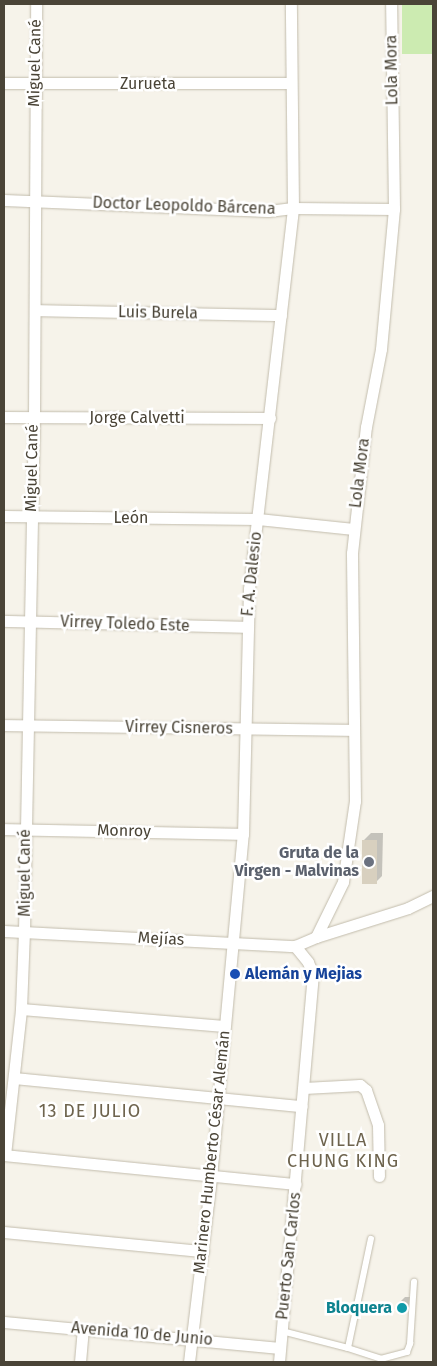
<!DOCTYPE html>
<meta charset="utf-8">
<style>
body{margin:0}
#map{position:relative;width:437px;height:1366px;overflow:hidden;background:#f6f3ea;font-family:"Fira Sans",sans-serif}
div>[style]{position:absolute}
.green>*{inset:0;background:#ccebb1;transform-origin:0 0}
.shadow>*{inset:0;background:#0003}
.building>*{inset:0;background:#d8d0bf;transform-origin:0 0}
.roads{filter:drop-shadow(0 0 1px #c2bcac) drop-shadow(0 0 1px #c2bcac)}
.lane>*{height:5.5px;margin:-2.75px;padding:0 2.75px;transform-origin:2.75px;border-radius:2.75px;background:#fff}
.street>*{height:11px;margin:-5.5px;padding:0 5.5px;transform-origin:5.5px;border-radius:5.5px;background:#fff}
.dots>*{width:14px;height:14px;translate:-50% -50%;box-sizing:border-box;border:2px solid #fff;border-radius:50%}
span{translate:-50% -50%;white-space:nowrap;text-align:center;line-height:1.15;-webkit-text-stroke:5px #fff;paint-order:stroke}
.street-label{font-size:16px;color:#4a4437}
.worship-label{font-size:16px;color:#5b616d;font-weight:700}
.right{translate:-100% -50%;text-align:right}
.transit-label{font-size:16px;color:#164399;font-weight:700}
.left{translate:0 -50%;text-align:left}
.culture-label{font-size:16px;color:#0d838f;font-weight:700}
.neighbourhood-label{font-size:18px;color:#6e644e;letter-spacing:1px}
.frame{position:absolute;inset:0;border:5px solid #4a4437;pointer-events:none}
</style>
<div id="map">
<div class="green">
<div style="left:402px;top:4px;width:31px;height:50px"></div>
</div>
<div class="shadow">
<div style="clip-path:polygon(371px 833px,383px 833px,382px 876px,374px 884px,363px 841px)"></div>
<div style="clip-path:polygon(405px 1297px,410px 1297px,411px 1306px,406px 1311px,399px 1303px)"></div>
</div>
<div class="building">
<div style="left:362px;top:840px;width:15px;height:44px"></div>
<div style="clip-path:polygon(405px 1302px,406px 1312px,398px 1313px,398px 1303px)"></div>
</div>
<div class="roads">
<div class="lane">
<div style="left:282px;top:1331px;width:68px;rotate:14.4deg"></div>
<div style="left:348px;top:1348px;width:111px;rotate:-78.1deg"></div>
<div style="left:348px;top:1348px;width:35px;rotate:18deg"></div>
<div style="left:381px;top:1359px;width:27px;rotate:-15deg"></div>
<div style="left:407px;top:1352px;width:9px;rotate:-69deg"></div>
<div style="left:410px;top:1344px;width:62px;rotate:-86.3deg"></div>
</div>
<div class="street">
<div style="left:4px;top:83px;width:287px"></div>
<div style="left:4px;top:200px;width:264px;rotate:2.4deg"></div>
<div style="left:268px;top:211px;width:25px;rotate:-7deg"></div>
<div style="left:293px;top:208px;width:101px;rotate:0.6deg"></div>
<div style="left:35px;top:310px;width:246px;rotate:1.2deg"></div>
<div style="left:4px;top:417px;width:266px;rotate:0.2deg"></div>
<div style="left:4px;top:516px;width:254px;rotate:0.7deg"></div>
<div style="left:258px;top:519px;width:96px;rotate:6deg"></div>
<div style="left:4px;top:621px;width:243px;rotate:1.4deg"></div>
<div style="left:4px;top:725px;width:350px;rotate:0.8deg"></div>
<div style="left:4px;top:829px;width:239px;rotate:1.2deg"></div>
<div style="left:4px;top:931px;width:291px;rotate:3deg"></div>
<div style="left:295px;top:946px;width:23px;rotate:-23deg"></div>
<div style="left:316px;top:937px;width:96px;rotate:-17.5deg"></div>
<div style="left:408px;top:908px;width:28px;rotate:-26deg"></div>
<div style="left:316px;top:937px;width:61px;rotate:-63.9deg"></div>
<div style="left:343px;top:882px;width:82px;rotate:-81.6deg"></div>
<div style="left:355px;top:801px;width:248px;rotate:-90.7deg"></div>
<div style="left:352px;top:553px;width:127px;rotate:-83.7deg"></div>
<div style="left:366px;top:427px;width:79px;rotate:-79.1deg"></div>
<div style="left:381px;top:349px;width:141px;rotate:-84.7deg"></div>
<div style="left:394px;top:209px;width:205px;rotate:-90.8deg"></div>
<div style="left:21px;top:1009px;width:204px;rotate:4.8deg"></div>
<div style="left:14px;top:1078px;width:289px;rotate:5.6deg"></div>
<div style="left:304px;top:1088px;width:56px;rotate:-3.1deg"></div>
<div style="left:360px;top:1085px;width:8px;rotate:40deg"></div>
<div style="left:366px;top:1090px;width:37px;rotate:71deg"></div>
<div style="left:378px;top:1125px;width:51px;rotate:88.9deg"></div>
<div style="left:4px;top:1155px;width:293px;rotate:5.7deg"></div>
<div style="left:5px;top:1155px;width:147px;rotate:-83.7deg"></div>
<div style="left:21px;top:1009px;width:77px;rotate:-87.8deg"></div>
<div style="left:24px;top:932px;width:514px;rotate:-88.89deg"></div>
<div style="left:34px;top:418px;width:414px;rotate:-89.7deg"></div>
<div style="left:4px;top:1232px;width:200px;rotate:5.5deg"></div>
<div style="left:4px;top:1322px;width:277px;rotate:5.4deg"></div>
<div style="left:80px;top:1362px;width:32px;rotate:-85deg"></div>
<div style="left:189px;top:1362px;width:186px;rotate:-83.2deg"></div>
<div style="left:211px;top:1177px;width:344px;rotate:-84.7deg"></div>
<div style="left:243px;top:834px;width:245px;rotate:-88.6deg"></div>
<div style="left:249px;top:589px;width:384px;rotate:-83.4deg"></div>
<div style="left:293px;top:208px;width:204px;rotate:-90.6deg"></div>
<div style="left:279px;top:1362px;width:389px;rotate:-85deg"></div>
<div style="left:313px;top:974px;width:13px;rotate:-113deg"></div>
<div style="left:308px;top:962px;width:21px;rotate:-129deg"></div>
</div>
</div>
<div class="dots">
<div style="left:369px;top:862px;background:#6b7280"></div>
<div style="left:235px;top:974px;background:#1a4fb4"></div>
<div style="left:402px;top:1308px;background:#0f9aa8"></div>
</div>
<div class="street-label">
<span style="left:35px;top:63px;rotate:-89deg">Miguel Cané</span>
<span style="left:392px;top:70px;rotate:-91deg">Lola Mora</span>
<span style="left:148px;top:84px">Zurueta</span>
<span style="left:184px;top:206px;rotate:2deg">Doctor Leopoldo Bárcena</span>
<span style="left:158px;top:313px;rotate:1deg">Luis Burela</span>
<span style="left:137px;top:418px">Jorge Calvetti</span>
<span style="left:32px;top:468px;rotate:-89deg">Miguel Cané</span>
<span style="left:360px;top:473px;rotate:-83deg">Lola Mora</span>
<span style="left:131px;top:518px">León</span>
<span style="left:252px;top:574px;rotate:-84deg">F. A. Dalesio</span>
<span style="left:125px;top:624px;rotate:2deg">Virrey Toledo Este</span>
<span style="left:179px;top:728px;rotate:1deg">Virrey Cisneros</span>
<span style="left:124px;top:831px;rotate:1deg">Monroy</span>
<span style="left:25px;top:873px;rotate:-90deg">Miguel Cané</span>
<span style="left:161px;top:939px;rotate:3deg">Mejías</span>
<span style="left:212px;top:1152px;rotate:-84deg">Marinero Humberto César Alemán</span>
<span style="left:289px;top:1256px;rotate:-84deg">Puerto San Carlos</span>
<span style="left:142px;top:1334px;rotate:5deg">Avenida 10 de Junio</span>
</div>
<div class="worship-label">
<span class="right" style="left:359px;top:862px">Gruta de la<br>Virgen - Malvinas</span>
</div>
<div class="transit-label">
<span class="left" style="left:245px;top:974px">Alemán y Mejias</span>
</div>
<div class="culture-label">
<span class="right" style="left:392px;top:1308px">Bloquera</span>
</div>
<div class="neighbourhood-label">
<span style="left:90px;top:1111px">13 DE JULIO</span>
<span style="left:343px;top:1151px">VILLA<br>CHUNG KING</span>
</div>
<div class="frame"></div>
</div>
